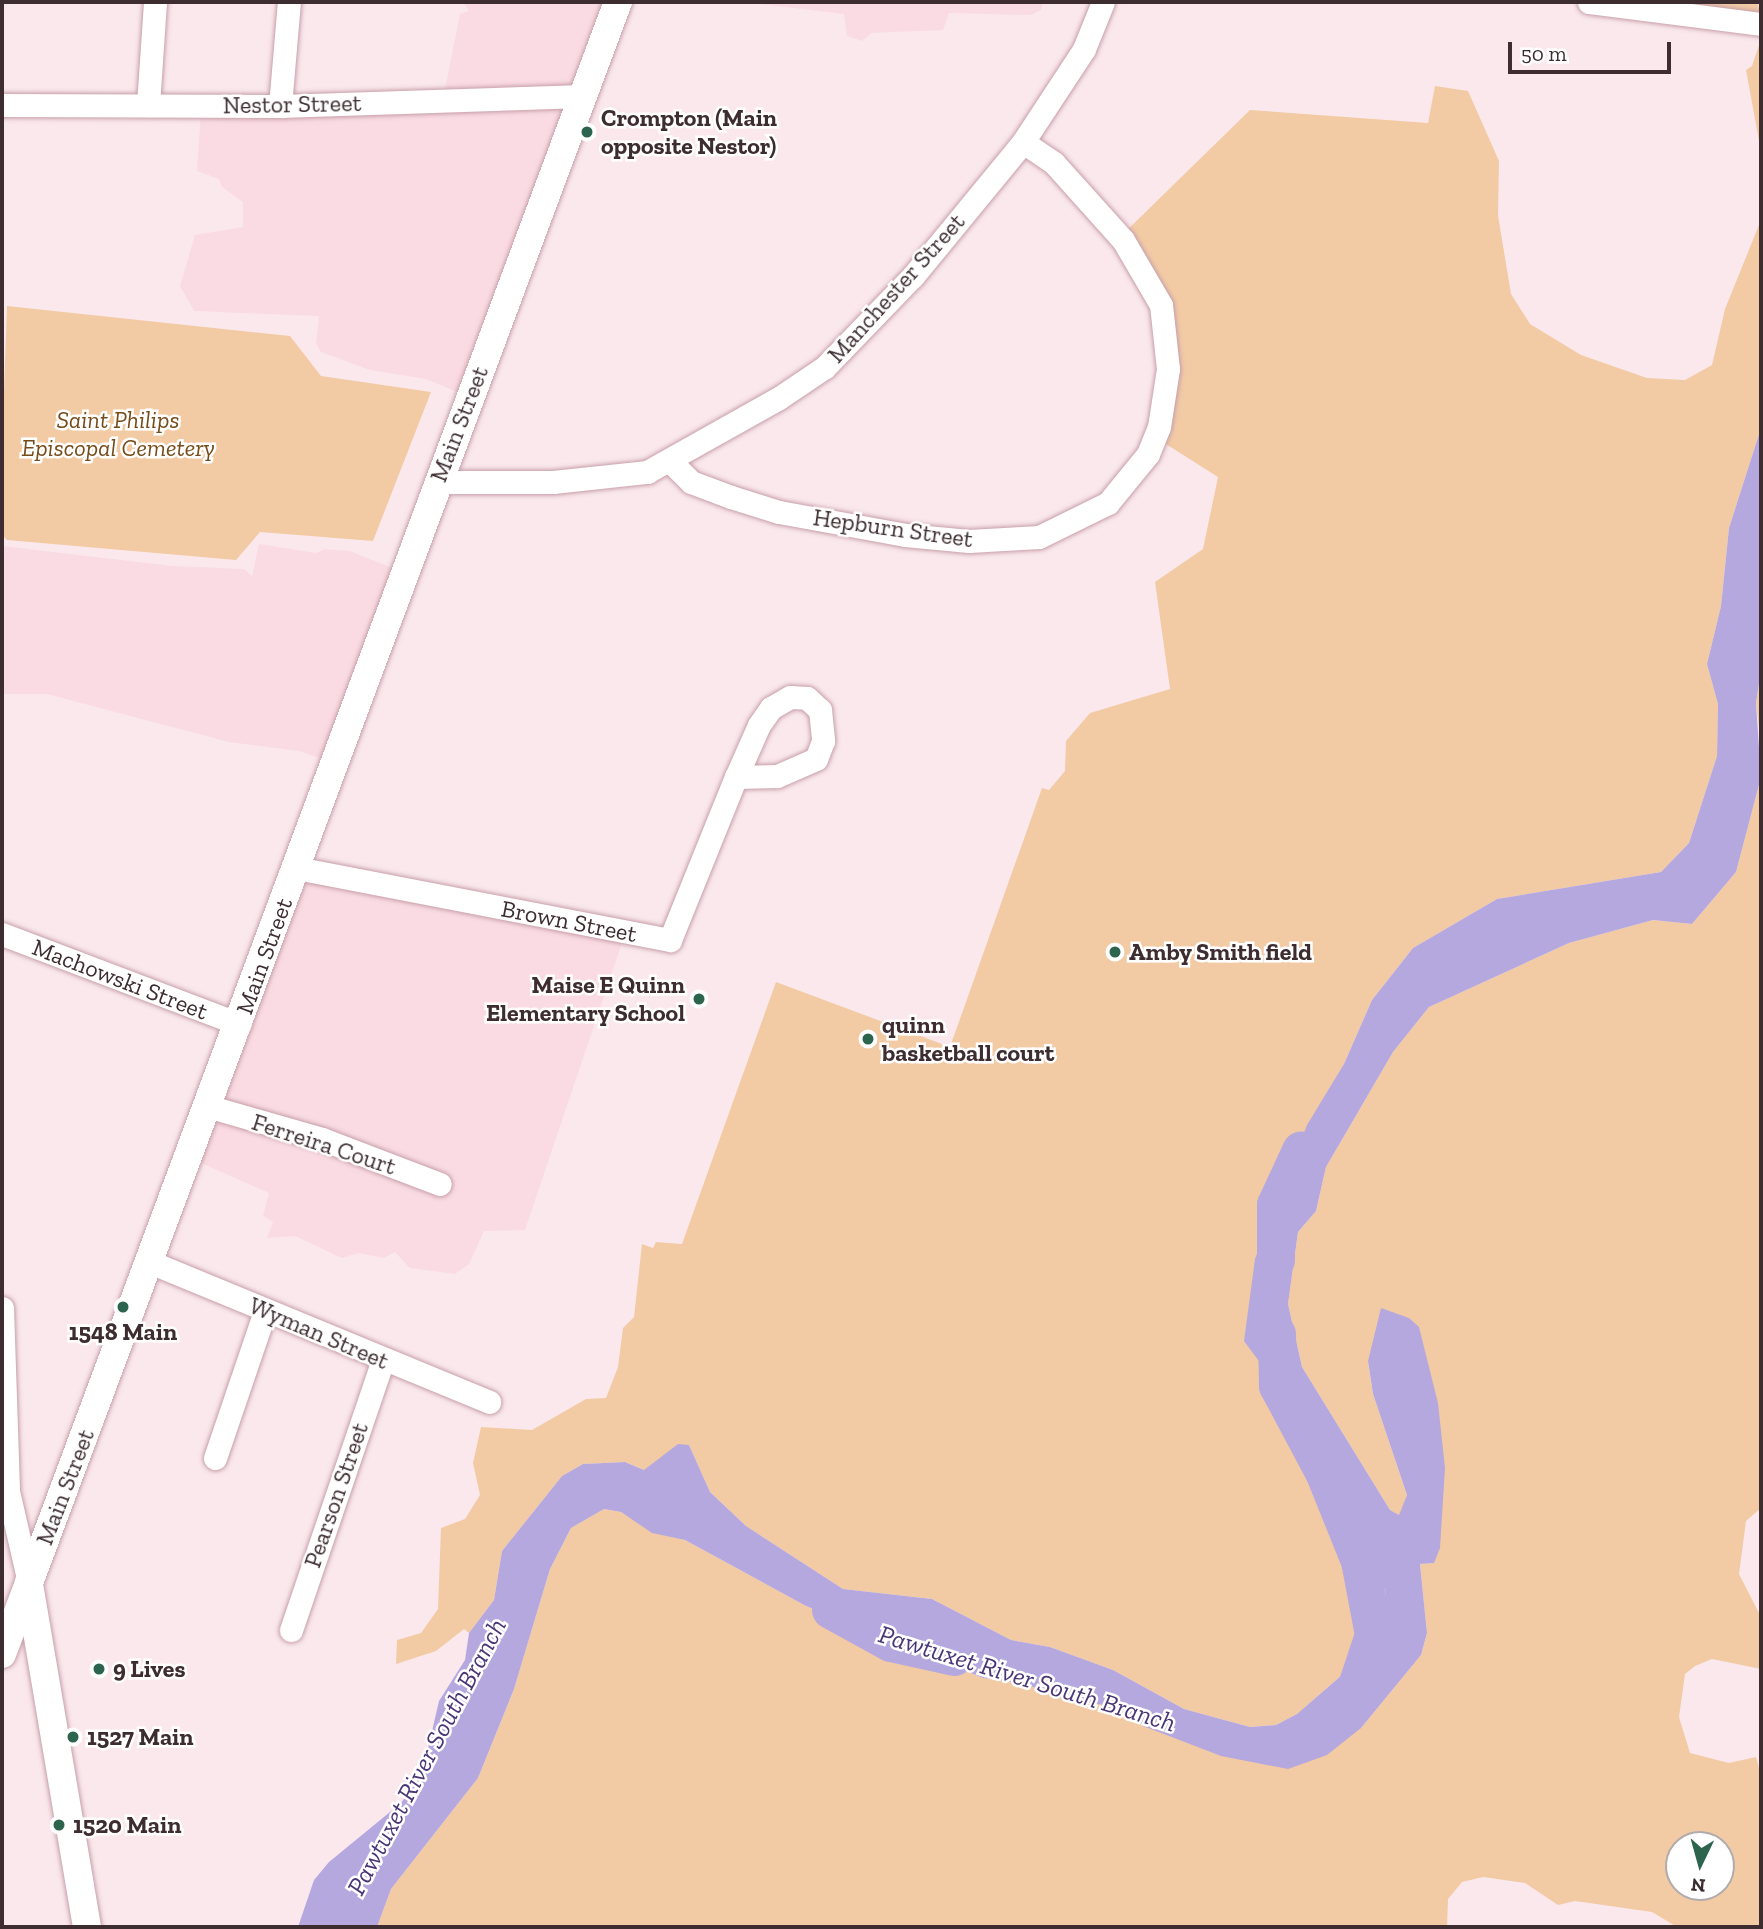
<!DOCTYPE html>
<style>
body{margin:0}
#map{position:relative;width:1763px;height:1929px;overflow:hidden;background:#fae8ed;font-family:"Zilla Slab",serif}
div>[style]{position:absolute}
.built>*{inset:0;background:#fadbe3}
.green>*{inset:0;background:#f2cba5}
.water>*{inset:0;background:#b5a8de}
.river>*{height:38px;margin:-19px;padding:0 19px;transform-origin:19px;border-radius:19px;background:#b5a8de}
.roads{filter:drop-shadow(0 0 2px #c89faa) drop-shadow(0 0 2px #c89faa)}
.minor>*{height:23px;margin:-11.5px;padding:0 11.5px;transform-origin:11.5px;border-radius:11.5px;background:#fff}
.major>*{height:28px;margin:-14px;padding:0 14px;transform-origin:14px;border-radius:14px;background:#fff}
.dots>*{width:19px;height:19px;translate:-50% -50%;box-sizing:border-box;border:4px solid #fff;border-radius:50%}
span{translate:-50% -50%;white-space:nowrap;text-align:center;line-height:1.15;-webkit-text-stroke:5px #fff;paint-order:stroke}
.street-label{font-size:24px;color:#3d2d31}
.poi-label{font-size:24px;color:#3d2d31;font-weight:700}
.left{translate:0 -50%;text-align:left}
.right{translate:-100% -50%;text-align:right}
.park-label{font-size:24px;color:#774c1a;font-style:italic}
.water-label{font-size:26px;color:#4a3677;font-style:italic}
.frame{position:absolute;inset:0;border:4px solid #3d2d31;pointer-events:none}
.north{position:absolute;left:1665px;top:1831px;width:70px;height:70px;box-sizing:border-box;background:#fff;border:2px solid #b1abad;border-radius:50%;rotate:185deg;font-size:19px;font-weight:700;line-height:28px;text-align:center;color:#3d2d31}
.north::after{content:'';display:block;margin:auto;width:24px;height:32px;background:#2c644d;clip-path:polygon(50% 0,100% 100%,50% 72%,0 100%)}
.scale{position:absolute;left:1508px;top:42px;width:163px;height:32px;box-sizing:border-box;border:4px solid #3d2d31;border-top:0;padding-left:9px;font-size:21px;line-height:24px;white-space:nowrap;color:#3d2d31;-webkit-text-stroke:5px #fff;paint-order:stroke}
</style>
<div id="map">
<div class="built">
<div style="clip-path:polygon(463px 2px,616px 2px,467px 396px,426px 379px,370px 370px,321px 352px,316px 343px,319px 316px,194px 311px,180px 286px,195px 235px,243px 227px,243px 202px,222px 187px,219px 179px,197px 171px,201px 111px,443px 99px,460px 14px,469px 11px)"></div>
<div style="clip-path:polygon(744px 2px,1043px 2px,1041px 10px,1031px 15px,949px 13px,943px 30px,871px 33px,862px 41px,847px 36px,844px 14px)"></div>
<div style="clip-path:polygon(259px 544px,316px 553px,325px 549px,350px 551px,402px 572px,331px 762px,299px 751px,229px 742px,47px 694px,2px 694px,2px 546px,172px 566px,244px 569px,252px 576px)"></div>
<div style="clip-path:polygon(294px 874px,624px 937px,525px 1230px,484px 1231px,469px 1264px,455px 1274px,410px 1268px,395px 1252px,384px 1258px,359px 1253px,342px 1258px,295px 1236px,267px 1238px,273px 1222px,263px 1216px,269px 1193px,190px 1158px)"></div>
</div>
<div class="green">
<div style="clip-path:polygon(1677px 2px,1758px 2px,1761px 25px,1687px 16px)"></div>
<div style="clip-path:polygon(1761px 39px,1761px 152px,1746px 70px,1752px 66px)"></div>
<div style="clip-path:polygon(1435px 86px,1468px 91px,1499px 161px,1498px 215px,1511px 294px,1530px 324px,1581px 355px,1647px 378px,1685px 380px,1712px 365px,1725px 309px,1761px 220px,1761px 428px,1729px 528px,1721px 606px,1707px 664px,1718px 704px,1717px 756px,1689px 843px,1661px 872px,1497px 899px,1413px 948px,1372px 1000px,1344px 1064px,1245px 1341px,1281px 1391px,1357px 1529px,1365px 1573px,1385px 1589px,1387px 1613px,1365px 1655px,1297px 1714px,1276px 1725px,1250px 1727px,1184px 1709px,1113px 1670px,1050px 1647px,1011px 1640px,932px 1599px,843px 1589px,746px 1526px,710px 1492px,689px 1445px,644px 1470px,625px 1462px,583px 1464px,562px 1476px,502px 1551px,494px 1600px,469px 1633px,464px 1629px,436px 1651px,396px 1664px,397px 1640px,421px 1633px,438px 1609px,441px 1528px,465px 1519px,480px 1495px,473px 1463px,481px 1427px,532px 1430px,586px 1399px,606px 1398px,618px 1367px,623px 1328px,634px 1317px,642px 1244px,653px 1248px,656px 1242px,682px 1244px,776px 982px,950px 1047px,1042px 788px,1049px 790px,1065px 771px,1066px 741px,1090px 713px,1170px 689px,1155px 582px,1203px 549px,1218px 477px,1161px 441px,1162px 317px,1119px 238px,1250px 110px,1428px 123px)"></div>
<div style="clip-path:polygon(7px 306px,290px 336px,321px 376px,431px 392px,373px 541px,260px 532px,236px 560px,7px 540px,2px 535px,2px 446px)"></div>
<div style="clip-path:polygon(1761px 671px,1761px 744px,1756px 703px)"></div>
<div style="clip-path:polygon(evenodd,1761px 777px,1761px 1508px,1746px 1521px,1739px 1574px,1761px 1617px,1761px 1669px,1712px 1659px,1695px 1666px,1685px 1674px,1679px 1717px,1690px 1753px,1729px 1763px,1756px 1757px,1761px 1775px,1761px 1927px,1677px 1927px,1652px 1912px,1575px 1901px,1558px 1905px,1525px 1883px,1483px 1877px,1462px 1882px,1448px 1899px,1447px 1927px,377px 1927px,391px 1889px,478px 1778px,514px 1689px,550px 1569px,571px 1528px,604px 1509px,621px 1512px,652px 1532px,685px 1540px,806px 1606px,983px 1678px,1026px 1684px,1057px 1697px,1103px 1705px,1143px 1726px,1361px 1728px,1421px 1655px,1427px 1633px,1420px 1564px,1434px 1563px,1368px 1362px,1373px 1394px,1407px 1495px,1400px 1516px,1390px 1510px,1302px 1367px,1288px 1304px,1298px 1232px,1316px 1211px,1326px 1167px,1393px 1052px,1429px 1007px,1569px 943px,1653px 920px,1692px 924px,1736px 872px,1761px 777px,1679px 1845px,1721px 1845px,1721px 1887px,1679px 1887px,1679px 1845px)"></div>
</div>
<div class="water">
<div style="clip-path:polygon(1761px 428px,1761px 671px,1756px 703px,1761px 777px,1736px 872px,1692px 924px,1653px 920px,1569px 943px,1429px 1007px,1393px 1052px,1326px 1167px,1316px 1211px,1298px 1232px,1288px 1304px,1302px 1367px,1390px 1510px,1399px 1515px,1407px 1495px,1373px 1394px,1368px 1361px,1381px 1308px,1409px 1318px,1419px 1327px,1438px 1403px,1445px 1468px,1440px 1548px,1434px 1563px,1420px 1564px,1427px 1633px,1421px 1655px,1361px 1728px,1327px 1755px,1288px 1769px,1221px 1756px,1143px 1726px,1103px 1705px,1057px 1697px,1026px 1684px,983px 1678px,806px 1606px,685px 1540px,652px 1533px,621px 1512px,604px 1509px,571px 1528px,550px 1569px,514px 1689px,478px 1778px,391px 1889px,377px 1927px,298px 1927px,314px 1880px,329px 1862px,401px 1803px,422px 1774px,439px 1701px,465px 1660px,469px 1633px,494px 1600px,502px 1551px,562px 1476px,583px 1464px,625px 1462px,644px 1470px,678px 1444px,689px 1445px,710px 1492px,746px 1526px,843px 1589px,932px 1599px,1011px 1640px,1050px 1647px,1113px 1670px,1184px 1709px,1250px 1727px,1276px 1725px,1297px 1714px,1365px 1655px,1387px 1613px,1385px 1589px,1365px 1573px,1357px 1529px,1281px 1391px,1244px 1341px,1255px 1259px,1307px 1125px,1344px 1064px,1372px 1000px,1413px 948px,1497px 899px,1661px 872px,1689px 843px,1717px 756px,1718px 704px,1707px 664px,1721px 606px,1729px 528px)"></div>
</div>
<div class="river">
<div style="left:1276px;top:1260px;width:55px;rotate:-90deg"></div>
<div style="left:1276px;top:1205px;width:60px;rotate:-65.2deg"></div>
<div style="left:1277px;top:1334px;width:52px;rotate:88.9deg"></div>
<div style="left:1278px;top:1386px;width:98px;rotate:61.9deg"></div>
<div style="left:1324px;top:1472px;width:96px;rotate:68deg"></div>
<div style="left:1360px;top:1561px;width:75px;rotate:79.3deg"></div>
<div style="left:1374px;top:1635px;width:63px;rotate:108.4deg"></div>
<div style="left:831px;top:1610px;width:68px;rotate:28.8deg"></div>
<div style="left:891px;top:1643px;width:65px;rotate:12.5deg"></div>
</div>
<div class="roads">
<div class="minor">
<div style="left:1589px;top:2px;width:173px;rotate:7.3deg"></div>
<div style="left:2px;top:105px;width:278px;rotate:0.2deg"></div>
<div style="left:280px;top:106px;width:303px;rotate:-1.9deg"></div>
<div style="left:148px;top:105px;width:103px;rotate:-86.1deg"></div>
<div style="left:280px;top:106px;width:104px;rotate:-85.1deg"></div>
<div style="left:670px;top:461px;width:30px;rotate:45deg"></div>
<div style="left:691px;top:482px;width:43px;rotate:20.6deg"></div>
<div style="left:731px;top:497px;width:50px;rotate:17.4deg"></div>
<div style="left:779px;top:512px;width:128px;rotate:10.3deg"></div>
<div style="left:905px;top:535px;width:64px;rotate:5.4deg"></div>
<div style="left:969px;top:541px;width:70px;rotate:-3.3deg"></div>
<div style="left:1039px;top:537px;width:77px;rotate:-26.2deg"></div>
<div style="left:1108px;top:503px;width:63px;rotate:-50.8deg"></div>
<div style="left:1148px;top:454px;width:29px;rotate:-68deg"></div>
<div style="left:1159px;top:427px;width:59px;rotate:-81.2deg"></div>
<div style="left:1168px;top:369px;width:64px;rotate:-96.2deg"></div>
<div style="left:1161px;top:305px;width:75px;rotate:-120.3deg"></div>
<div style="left:1123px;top:240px;width:103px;rotate:-131.9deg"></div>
<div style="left:1054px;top:163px;width:37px;rotate:-146deg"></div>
<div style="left:437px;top:482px;width:116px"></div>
<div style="left:553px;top:482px;width:95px;rotate:-6.1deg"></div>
<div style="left:647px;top:472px;width:151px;rotate:-29.3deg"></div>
<div style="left:779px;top:398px;width:55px;rotate:-34deg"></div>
<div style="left:825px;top:367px;width:127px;rotate:-46deg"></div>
<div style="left:913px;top:276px;width:173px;rotate:-50.6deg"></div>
<div style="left:1023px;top:142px;width:111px;rotate:-56.7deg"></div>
<div style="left:1084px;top:49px;width:51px;rotate:-68deg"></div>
<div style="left:790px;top:697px;width:17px;rotate:3deg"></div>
<div style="left:807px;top:698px;width:18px;rotate:43deg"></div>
<div style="left:820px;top:710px;width:31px;rotate:84deg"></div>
<div style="left:823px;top:741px;width:19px;rotate:111deg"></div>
<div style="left:816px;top:759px;width:43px;rotate:156.4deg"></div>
<div style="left:777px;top:776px;width:41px;rotate:178.6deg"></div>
<div style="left:736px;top:777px;width:57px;rotate:-66.1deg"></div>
<div style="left:759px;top:725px;width:21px;rotate:-55deg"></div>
<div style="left:771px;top:708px;width:22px;rotate:-30deg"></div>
<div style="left:296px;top:868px;width:381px;rotate:10.9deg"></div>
<div style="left:670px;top:940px;width:176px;rotate:-68deg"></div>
<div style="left:2px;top:934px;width:254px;rotate:20.8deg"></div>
<div style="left:207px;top:1106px;width:120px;rotate:16deg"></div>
<div style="left:322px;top:1139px;width:126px;rotate:20.9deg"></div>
<div style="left:150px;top:1262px;width:367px;rotate:22.4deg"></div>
<div style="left:2px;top:1308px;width:183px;rotate:88.1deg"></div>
<div style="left:8px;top:1491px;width:94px;rotate:77.1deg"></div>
<div style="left:215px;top:1458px;width:155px;rotate:-71.2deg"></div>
<div style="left:291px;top:1630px;width:285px;rotate:-71.2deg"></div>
</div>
<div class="major">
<div style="left:2px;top:1654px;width:76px;rotate:-69.2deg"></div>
<div style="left:87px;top:1927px;width:349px;rotate:-99.6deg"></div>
<div style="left:29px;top:1583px;width:1687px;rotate:-69.57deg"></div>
</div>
</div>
<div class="dots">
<div style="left:587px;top:132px;background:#2c644d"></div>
<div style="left:1115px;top:952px;background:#2c644d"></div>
<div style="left:699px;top:999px;background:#2c644d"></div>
<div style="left:868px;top:1039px;background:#2c644d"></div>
<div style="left:123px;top:1307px;background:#2c644d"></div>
<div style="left:99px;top:1669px;background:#2c644d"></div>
<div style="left:73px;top:1737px;background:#2c644d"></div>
<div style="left:59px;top:1825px;background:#2c644d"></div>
</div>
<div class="street-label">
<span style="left:292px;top:104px;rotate:-1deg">Nestor Street</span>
<span style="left:896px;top:288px;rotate:-48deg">Manchester Street</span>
<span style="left:459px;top:424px;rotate:-69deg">Main Street</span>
<span style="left:893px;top:528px;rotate:8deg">Hepburn Street</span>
<span style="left:569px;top:921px;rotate:11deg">Brown Street</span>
<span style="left:264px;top:956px;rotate:-70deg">Main Street</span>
<span style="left:120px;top:979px;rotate:21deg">Machowski Street</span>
<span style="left:324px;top:1144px;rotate:18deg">Ferreira Court</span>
<span style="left:319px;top:1333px;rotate:23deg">Wyman Street</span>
<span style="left:65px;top:1487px;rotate:-69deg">Main Street</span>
<span style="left:336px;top:1495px;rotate:-71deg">Pearson Street</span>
</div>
<div class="poi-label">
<span class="left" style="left:601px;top:132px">Crompton (Main<br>opposite Nestor)</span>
<span class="left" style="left:1129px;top:952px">Amby Smith field</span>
<span class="right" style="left:685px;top:999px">Maise E Quinn<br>Elementary School</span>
<span class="left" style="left:882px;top:1039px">quinn<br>basketball court</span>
<span style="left:123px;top:1332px">1548 Main</span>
<span class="left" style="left:113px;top:1669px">9 Lives</span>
<span class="left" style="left:87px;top:1737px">1527 Main</span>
<span class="left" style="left:73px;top:1825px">1520 Main</span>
</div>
<div class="park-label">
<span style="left:118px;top:434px">Saint Philips<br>Episcopal Cemetery</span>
</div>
<div class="water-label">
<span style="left:1027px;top:1679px;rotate:17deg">Pawtuxet River South Branch</span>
<span style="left:427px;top:1757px;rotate:-62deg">Pawtuxet River South Branch</span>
</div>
<div class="frame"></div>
<div class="north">N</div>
<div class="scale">50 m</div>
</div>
